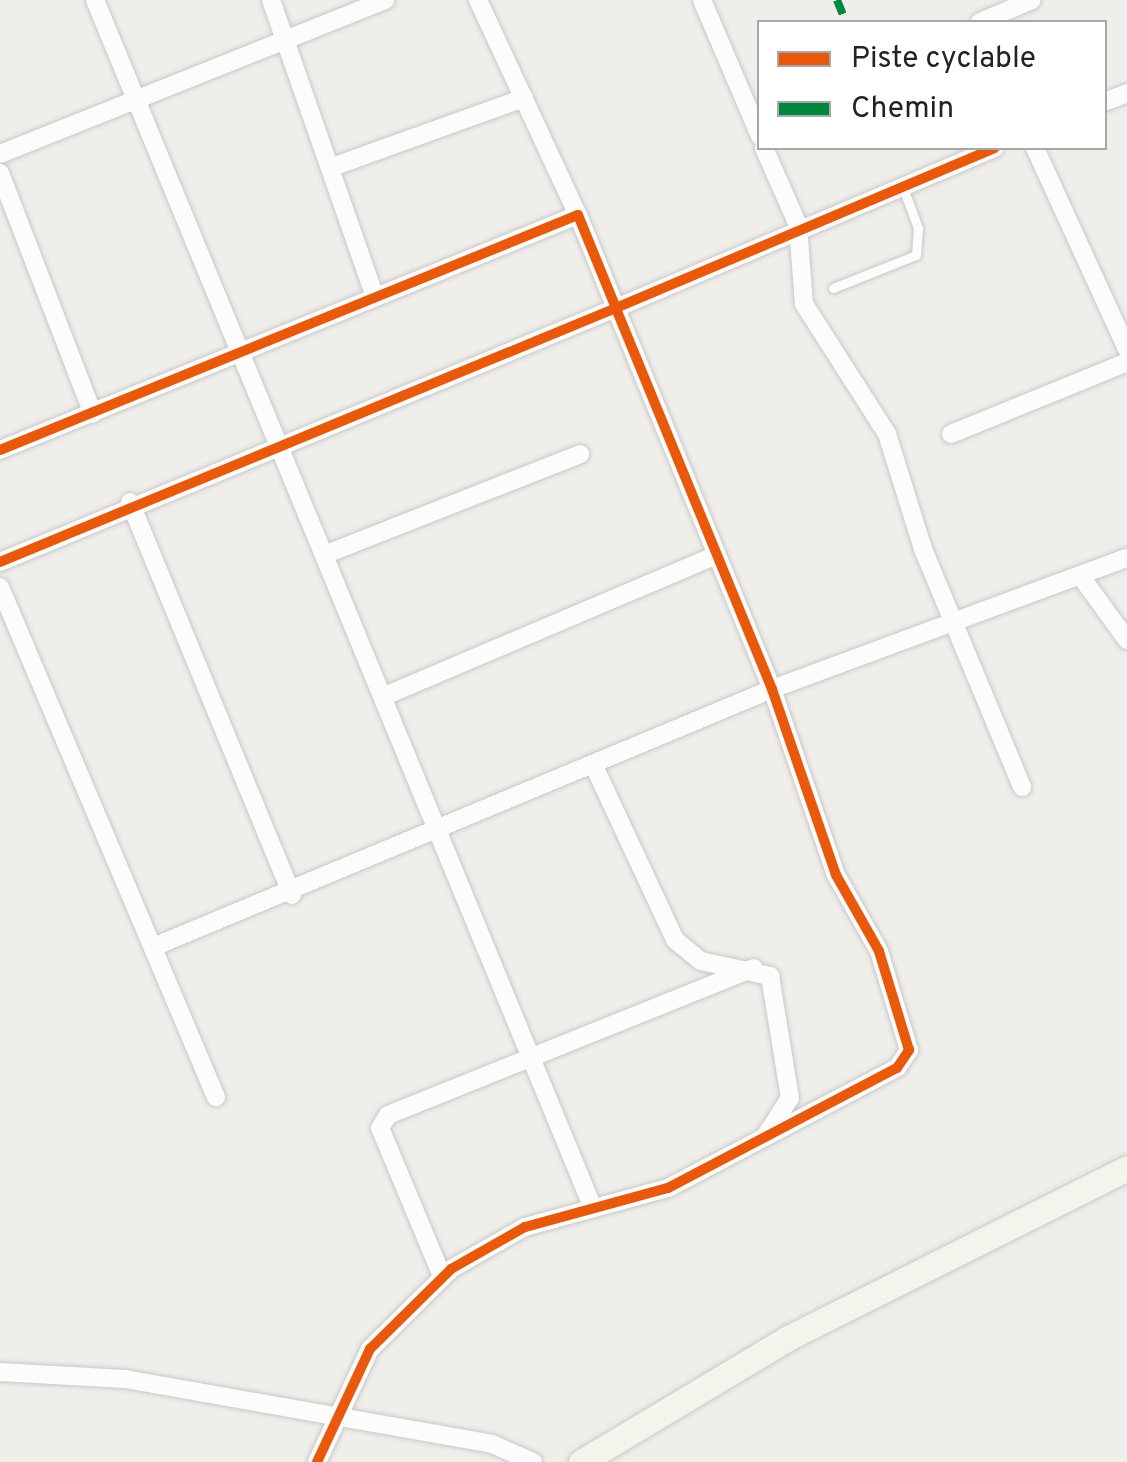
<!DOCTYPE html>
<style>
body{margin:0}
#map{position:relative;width:1127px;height:1462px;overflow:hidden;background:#f0eeeb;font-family:Overpass,sans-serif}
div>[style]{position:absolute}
.roads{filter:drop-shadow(0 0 2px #c9c8c7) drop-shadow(0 0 2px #c9c8c7)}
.lane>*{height:9px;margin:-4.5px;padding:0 4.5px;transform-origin:4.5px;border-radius:4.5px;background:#fdfcfc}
.street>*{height:18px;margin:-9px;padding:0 9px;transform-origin:9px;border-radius:9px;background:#fdfcfc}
.secondary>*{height:25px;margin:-12.5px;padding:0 12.5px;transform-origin:12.5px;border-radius:12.5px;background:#f4f4ed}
.quiet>*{height:8px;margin-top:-4px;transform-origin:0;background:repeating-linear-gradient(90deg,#00873e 0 15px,transparent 0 23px)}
.cycleway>*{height:10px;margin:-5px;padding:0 5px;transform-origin:5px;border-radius:5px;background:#e8590c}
span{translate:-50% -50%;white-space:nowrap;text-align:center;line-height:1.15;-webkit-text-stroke:9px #fff;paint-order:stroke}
.legend{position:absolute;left:757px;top:20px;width:350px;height:130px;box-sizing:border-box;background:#fff;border:2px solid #a7a7a7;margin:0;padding:12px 18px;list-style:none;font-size:30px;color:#222}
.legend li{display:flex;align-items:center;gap:20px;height:50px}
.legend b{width:50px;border:2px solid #a7a7a7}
</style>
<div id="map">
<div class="roads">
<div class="lane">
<div style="left:833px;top:288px;width:89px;rotate:-21.7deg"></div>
<div style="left:916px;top:255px;width:27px;rotate:-86deg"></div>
<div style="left:918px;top:228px;width:46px;rotate:-110.4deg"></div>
</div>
<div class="street">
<div style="left:95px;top:0;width:1307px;rotate:67.6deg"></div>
<div style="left:271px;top:0;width:309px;rotate:70.7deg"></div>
<div style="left:478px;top:0;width:237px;rotate:65.1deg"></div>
<div style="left:702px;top:0;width:148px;rotate:66.9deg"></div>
<div style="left:980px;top:22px;width:56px;rotate:-22.9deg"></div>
<div style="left:1104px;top:102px;width:25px;rotate:-21deg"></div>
<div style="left:764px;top:148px;width:84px;rotate:66.2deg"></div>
<div style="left:798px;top:225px;width:79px;rotate:85.7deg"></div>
<div style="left:804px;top:304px;width:154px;rotate:57.4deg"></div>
<div style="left:887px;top:434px;width:121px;rotate:72.6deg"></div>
<div style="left:923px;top:549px;width:258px;rotate:67.4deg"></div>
<div style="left:1035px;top:148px;width:221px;rotate:65.4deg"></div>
<div style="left:0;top:154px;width:415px;rotate:-21.8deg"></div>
<div style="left:335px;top:166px;width:201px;rotate:-19.8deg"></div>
<div style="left:0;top:173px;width:258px;rotate:68.9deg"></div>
<div style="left:951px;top:434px;width:190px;rotate:-22.2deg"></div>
<div style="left:0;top:450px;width:624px;rotate:-22.13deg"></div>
<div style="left:578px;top:215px;width:100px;rotate:67.8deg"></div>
<div style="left:616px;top:308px;width:666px;rotate:157.59deg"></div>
<div style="left:130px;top:502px;width:425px;rotate:67.6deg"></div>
<div style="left:329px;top:553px;width:270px;rotate:-21.5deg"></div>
<div style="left:1082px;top:578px;width:77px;rotate:54deg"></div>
<div style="left:0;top:587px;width:554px;rotate:67.05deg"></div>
<div style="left:387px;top:695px;width:353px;rotate:-23deg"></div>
<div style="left:594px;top:766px;width:192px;rotate:65deg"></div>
<div style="left:675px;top:940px;width:33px;rotate:39deg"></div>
<div style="left:701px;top:961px;width:71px;rotate:12.3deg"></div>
<div style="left:770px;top:976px;width:124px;rotate:80.7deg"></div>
<div style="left:790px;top:1098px;width:44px;rotate:123deg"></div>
<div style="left:158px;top:945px;width:665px;rotate:-22.63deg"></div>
<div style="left:772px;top:689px;width:378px;rotate:-20.3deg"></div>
<div style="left:442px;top:1276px;width:160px;rotate:-112.7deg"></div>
<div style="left:380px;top:1128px;width:15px;rotate:-58deg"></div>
<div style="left:388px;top:1115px;width:394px;rotate:-21.9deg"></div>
<div style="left:0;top:1372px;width:125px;rotate:3.2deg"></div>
<div style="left:125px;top:1379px;width:373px;rotate:10deg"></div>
<div style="left:492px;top:1444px;width:45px;rotate:23.7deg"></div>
<div style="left:317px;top:1462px;width:125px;rotate:-64.9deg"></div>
<div style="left:370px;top:1349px;width:114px;rotate:-44.6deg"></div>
<div style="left:451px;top:1269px;width:85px;rotate:-29.6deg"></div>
<div style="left:525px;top:1227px;width:148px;rotate:-15.3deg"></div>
<div style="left:668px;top:1188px;width:259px;rotate:-27.7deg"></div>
<div style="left:897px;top:1068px;width:22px;rotate:-56deg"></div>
<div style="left:909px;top:1050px;width:103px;rotate:-106.9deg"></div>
<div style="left:879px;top:951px;width:87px;rotate:-119.5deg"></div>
<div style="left:836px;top:875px;width:197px;rotate:-109deg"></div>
<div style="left:772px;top:689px;width:412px;rotate:-112.3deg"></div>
<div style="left:616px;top:308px;width:411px;rotate:-22.9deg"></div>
</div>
<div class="secondary">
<div style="left:581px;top:1462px;width:241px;rotate:-30.9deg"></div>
<div style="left:788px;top:1338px;width:379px;rotate:-26.6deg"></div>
</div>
</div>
<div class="quiet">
<div style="left:837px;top:0;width:24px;rotate:68deg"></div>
</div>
<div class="cycleway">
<div style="left:0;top:450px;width:624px;rotate:-22.13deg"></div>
<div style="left:578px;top:215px;width:100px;rotate:67.8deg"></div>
<div style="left:616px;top:308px;width:666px;rotate:157.59deg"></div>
<div style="left:317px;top:1462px;width:125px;rotate:-64.9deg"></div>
<div style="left:370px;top:1349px;width:114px;rotate:-44.6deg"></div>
<div style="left:451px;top:1269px;width:85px;rotate:-29.6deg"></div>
<div style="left:525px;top:1227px;width:148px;rotate:-15.3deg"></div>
<div style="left:668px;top:1188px;width:259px;rotate:-27.7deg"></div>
<div style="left:897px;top:1068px;width:22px;rotate:-56deg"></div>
<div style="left:909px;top:1050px;width:103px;rotate:-106.9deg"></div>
<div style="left:879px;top:951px;width:87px;rotate:-119.5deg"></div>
<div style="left:836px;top:875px;width:197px;rotate:-109deg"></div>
<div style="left:772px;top:689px;width:412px;rotate:-112.3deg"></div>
<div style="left:616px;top:308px;width:411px;rotate:-22.9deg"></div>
</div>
<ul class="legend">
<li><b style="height:12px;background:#e8590c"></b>Piste cyclable</li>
<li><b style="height:12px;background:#00873e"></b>Chemin</li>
</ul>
</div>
